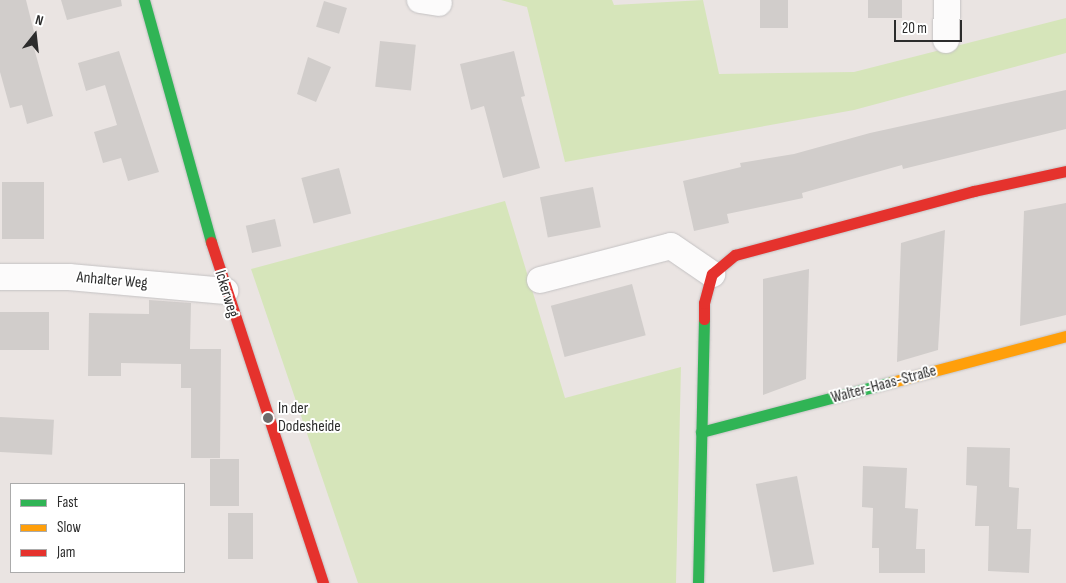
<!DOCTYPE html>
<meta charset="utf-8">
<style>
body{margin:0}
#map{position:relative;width:1066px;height:583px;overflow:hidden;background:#eae4e2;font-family:"Sofia Sans Condensed",sans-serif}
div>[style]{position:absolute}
.green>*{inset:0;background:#d6e5ba}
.building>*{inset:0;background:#d1cdcb;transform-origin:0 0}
.roads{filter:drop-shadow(0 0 1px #c4c2c3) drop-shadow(0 0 1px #c4c2c3)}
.street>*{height:26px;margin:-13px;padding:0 13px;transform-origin:13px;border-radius:13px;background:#fcfbfb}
.fast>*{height:11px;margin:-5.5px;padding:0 5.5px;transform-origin:5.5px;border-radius:5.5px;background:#30b455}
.slow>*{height:11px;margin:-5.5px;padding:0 5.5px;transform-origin:5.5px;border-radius:5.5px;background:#ff9f0a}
.jam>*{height:11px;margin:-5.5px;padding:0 5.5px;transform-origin:5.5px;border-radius:5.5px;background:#e5322d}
.dots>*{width:14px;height:14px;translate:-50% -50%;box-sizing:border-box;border:2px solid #fff;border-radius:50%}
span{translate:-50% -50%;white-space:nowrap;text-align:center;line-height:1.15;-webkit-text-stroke:4px #fff;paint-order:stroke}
.street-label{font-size:16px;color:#2c2c2c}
.poi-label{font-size:16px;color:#2c2c2c}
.left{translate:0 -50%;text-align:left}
.legend{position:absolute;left:10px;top:483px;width:175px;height:90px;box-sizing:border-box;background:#fff;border:1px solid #ababab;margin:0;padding:6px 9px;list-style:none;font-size:15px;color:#2c2c2c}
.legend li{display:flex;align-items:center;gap:10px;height:25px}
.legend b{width:25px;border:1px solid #ababab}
.north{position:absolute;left:10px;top:10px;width:50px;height:50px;-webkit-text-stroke:4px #fff;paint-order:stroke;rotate:16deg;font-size:14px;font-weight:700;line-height:20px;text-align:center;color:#2c2c2c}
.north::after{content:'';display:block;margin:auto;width:18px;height:22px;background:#2c2c2c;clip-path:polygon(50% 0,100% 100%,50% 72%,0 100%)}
.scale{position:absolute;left:894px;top:20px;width:68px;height:22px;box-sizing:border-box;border:2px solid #2c2c2c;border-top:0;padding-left:6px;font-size:15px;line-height:18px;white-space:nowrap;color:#2c2c2c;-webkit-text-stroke:4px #fff;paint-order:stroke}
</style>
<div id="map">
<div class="green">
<div style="clip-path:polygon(501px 0,612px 0,614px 5px,703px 0,719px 74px,854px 72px,1066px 18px,1066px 53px,854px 110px,565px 162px,527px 7px)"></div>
<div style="clip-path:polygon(505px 201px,565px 398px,681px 367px,676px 583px,358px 583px,251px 269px)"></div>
</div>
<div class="building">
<div style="clip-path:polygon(0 0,26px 0,36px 40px,32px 41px,53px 116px,27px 124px,22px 105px,10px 108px,0 72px)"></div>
<div style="clip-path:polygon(61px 0,121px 0,122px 6px,67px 20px)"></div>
<div style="left:760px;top:0;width:28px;height:28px"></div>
<div style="left:868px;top:0;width:34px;height:18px"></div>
<div style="left:324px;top:1px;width:24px;height:27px;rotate:17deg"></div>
<div style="left:380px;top:41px;width:36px;height:46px;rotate:6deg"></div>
<div style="clip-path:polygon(119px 51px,159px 172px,128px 181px,121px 158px,103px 163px,94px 132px,117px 125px,105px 85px,86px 91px,78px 63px)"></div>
<div style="clip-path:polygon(514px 51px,525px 96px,521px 97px,540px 168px,503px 178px,484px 106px,471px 110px,460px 64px)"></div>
<div style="clip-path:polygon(308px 57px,331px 67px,316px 102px,297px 94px)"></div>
<div style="clip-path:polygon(1066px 90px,1066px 129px,903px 169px,902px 165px,802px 193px,803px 198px,727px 214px,729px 223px,694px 231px,683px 181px,741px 167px,740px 163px,794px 154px,870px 133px)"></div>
<div style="left:339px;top:168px;width:47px;height:39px;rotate:75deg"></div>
<div style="left:2px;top:182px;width:42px;height:57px"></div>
<div style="left:593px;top:187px;width:41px;height:54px;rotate:79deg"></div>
<div style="clip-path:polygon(1066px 203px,1066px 315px,1020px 326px,1024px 211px)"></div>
<div style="left:275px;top:219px;width:28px;height:30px;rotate:77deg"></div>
<div style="clip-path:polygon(945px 230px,938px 350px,897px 362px,901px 243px)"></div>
<div style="clip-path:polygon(809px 269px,806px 379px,763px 395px,763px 279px)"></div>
<div style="left:632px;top:284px;width:53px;height:84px;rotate:75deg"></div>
<div style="clip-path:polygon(149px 300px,191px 303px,190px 349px,221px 349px,220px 458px,191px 458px,191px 388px,181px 388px,181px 364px,121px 363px,121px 376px,88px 376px,89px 313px,149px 314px)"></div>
<div style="left:0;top:312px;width:49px;height:38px"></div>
<div style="left:0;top:417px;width:54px;height:35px;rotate:3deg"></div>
<div style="clip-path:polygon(967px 447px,1010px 448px,1009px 487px,1019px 488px,1017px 529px,1031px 529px,1029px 573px,988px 571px,989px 526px,975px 526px,977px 486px,966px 485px)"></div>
<div style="left:210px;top:459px;width:29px;height:47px"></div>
<div style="clip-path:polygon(863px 466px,907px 468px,905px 508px,918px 509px,916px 549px,925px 549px,925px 573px,879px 573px,879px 548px,872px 548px,873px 508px,862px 507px)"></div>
<div style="left:797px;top:476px;width:90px;height:42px;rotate:79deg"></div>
<div style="left:228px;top:513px;width:25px;height:46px"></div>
</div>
<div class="roads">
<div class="street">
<div style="left:420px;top:0;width:19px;rotate:9deg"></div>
<div style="left:946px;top:40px;width:40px;rotate:-88.6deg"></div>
<div style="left:0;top:277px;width:69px"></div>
<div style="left:69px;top:277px;width:157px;rotate:5.1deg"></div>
<div style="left:540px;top:280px;width:135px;rotate:-14.5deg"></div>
<div style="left:671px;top:246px;width:50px;rotate:34.3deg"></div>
</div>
<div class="fast">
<div style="left:144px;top:0;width:251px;rotate:74.5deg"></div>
<div style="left:701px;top:432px;width:197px;rotate:-14.7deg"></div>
<div style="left:698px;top:583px;width:264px;rotate:-88.7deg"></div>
</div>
<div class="slow">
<div style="left:892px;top:382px;width:180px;rotate:-14.8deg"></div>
</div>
<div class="jam">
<div style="left:211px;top:242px;width:359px;rotate:71.8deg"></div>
<div style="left:704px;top:319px;width:16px;rotate:-90deg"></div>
<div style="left:704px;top:303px;width:30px;rotate:-75deg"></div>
<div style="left:712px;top:274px;width:30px;rotate:-40deg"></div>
<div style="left:735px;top:255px;width:247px;rotate:-15deg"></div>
<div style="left:974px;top:191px;width:94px;rotate:-12.3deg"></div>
</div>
</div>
<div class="dots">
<div style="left:268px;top:418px;background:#6e6c6c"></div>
</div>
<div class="street-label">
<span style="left:112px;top:281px;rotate:5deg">Anhalter Weg</span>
<span style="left:226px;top:294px;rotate:73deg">Ickerweg</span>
<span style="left:884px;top:385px;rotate:-15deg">Walter-Haas-Straße</span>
</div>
<div class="poi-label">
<span class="left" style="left:278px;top:418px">In der<br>Dodesheide</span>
</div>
<ul class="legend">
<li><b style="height:6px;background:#30b455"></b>Fast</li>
<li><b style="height:6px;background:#ff9f0a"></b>Slow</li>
<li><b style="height:6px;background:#e5322d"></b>Jam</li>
</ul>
<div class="north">N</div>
<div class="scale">20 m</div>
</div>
